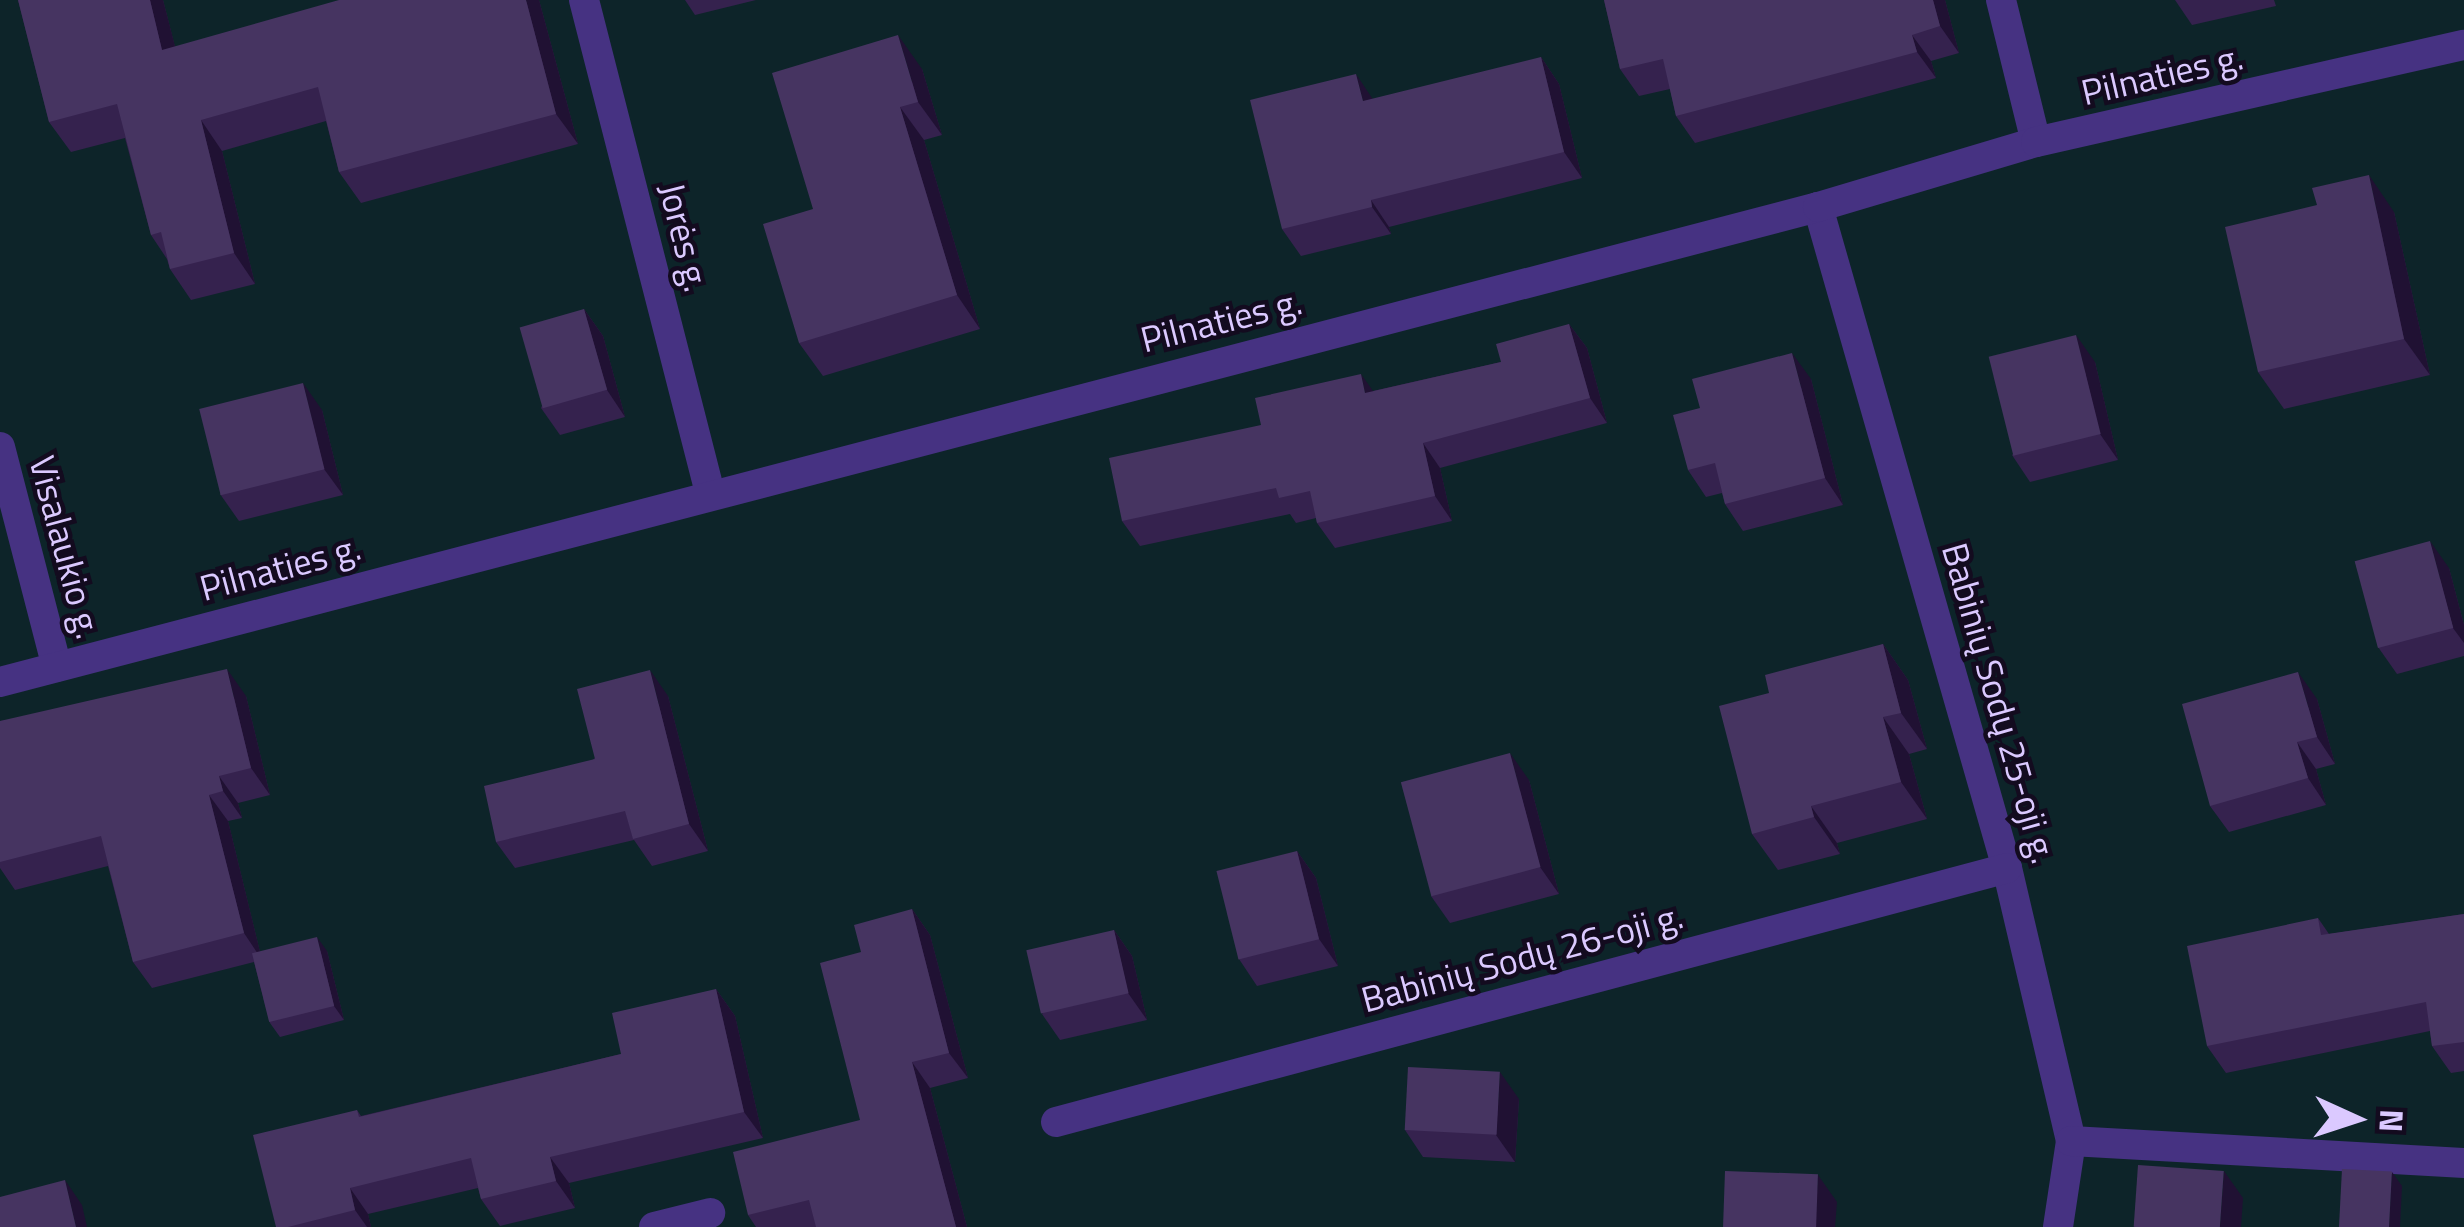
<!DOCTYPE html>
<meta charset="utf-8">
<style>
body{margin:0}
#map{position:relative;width:2464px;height:1227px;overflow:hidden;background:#130b1f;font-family:"Titillium Web",sans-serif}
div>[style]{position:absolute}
.green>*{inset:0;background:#0d2429;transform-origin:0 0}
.street>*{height:30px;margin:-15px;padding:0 15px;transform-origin:15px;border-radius:15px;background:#463282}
.wall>*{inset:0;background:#35224e}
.shaded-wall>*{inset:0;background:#201133}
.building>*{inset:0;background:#463461;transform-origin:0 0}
span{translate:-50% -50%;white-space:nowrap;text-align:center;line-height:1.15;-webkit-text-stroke:9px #130b1f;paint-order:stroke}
.street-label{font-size:36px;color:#dbc9ff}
.north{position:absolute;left:2296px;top:1059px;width:120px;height:120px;-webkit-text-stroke:9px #130b1f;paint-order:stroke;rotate:93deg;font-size:33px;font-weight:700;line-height:48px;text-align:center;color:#dbc9ff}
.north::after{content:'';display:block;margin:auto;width:42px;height:54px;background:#dbc9ff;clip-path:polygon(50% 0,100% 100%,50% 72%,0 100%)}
</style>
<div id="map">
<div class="green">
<div style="left:0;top:0;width:2464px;height:1227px"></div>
</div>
<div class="street">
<div style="left:584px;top:0;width:509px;rotate:75.66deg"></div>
<div style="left:2001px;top:0;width:146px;rotate:76.2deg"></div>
<div style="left:1818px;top:207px;width:687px;rotate:74.04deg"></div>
<div style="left:2007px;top:868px;width:280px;rotate:76.8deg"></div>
<div style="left:2071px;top:1141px;width:87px;rotate:98.6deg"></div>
<div style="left:0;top:447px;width:227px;rotate:75.5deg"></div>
<div style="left:0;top:682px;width:1879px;rotate:-14.64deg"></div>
<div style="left:1818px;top:207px;width:227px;rotate:-16.6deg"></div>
<div style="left:2036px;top:142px;width:439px;rotate:-12.8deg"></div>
<div style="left:1056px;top:1122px;width:984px;rotate:-14.95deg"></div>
<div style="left:2071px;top:1141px;width:394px;rotate:3.2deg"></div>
<div style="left:654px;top:1227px;width:58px;rotate:-14deg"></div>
</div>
<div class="wall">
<div style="clip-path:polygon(18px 0,163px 0,175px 47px,539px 0,578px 144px,361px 203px,339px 172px,326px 121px,222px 151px,255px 284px,191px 300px,170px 269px,167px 259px,151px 235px,125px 138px,71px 152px,49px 122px)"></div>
<div style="clip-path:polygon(685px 0,756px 0,695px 15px)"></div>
<div style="clip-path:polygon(1604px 0,1945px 0,1959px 53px,1931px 61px,1936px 78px,1695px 143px,1676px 116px,1670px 89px,1639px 96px,1620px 69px)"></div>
<div style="clip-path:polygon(2175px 0,2274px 0,2276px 6px,2192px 25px)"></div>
<div style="clip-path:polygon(1541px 57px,1559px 84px,1582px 178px,1389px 227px,1391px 234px,1301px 256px,1282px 229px)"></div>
<div style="clip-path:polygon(922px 69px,942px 135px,924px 140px,980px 329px,823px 376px,799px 343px,813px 209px)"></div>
<div style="clip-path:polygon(2317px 205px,2394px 212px,2430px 375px,2284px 409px,2258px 372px)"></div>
<div style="clip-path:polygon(584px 309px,603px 336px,625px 417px,560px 435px,541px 408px)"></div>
<div style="clip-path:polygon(1569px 324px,1587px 348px,1607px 423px,1440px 468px,1452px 521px,1335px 548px,1317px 523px,1316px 518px,1296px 523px,1290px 514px,1140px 546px,1122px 521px,1261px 425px,1373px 391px,1501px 362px)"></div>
<div style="clip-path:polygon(2095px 362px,2118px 460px,2030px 482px,2012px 455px)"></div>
<div style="clip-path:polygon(1811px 379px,1843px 505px,1743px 531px,1725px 504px,1722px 493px,1706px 497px,1688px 470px)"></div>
<div style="clip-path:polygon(322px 410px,343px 495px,239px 521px,220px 494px)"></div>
<div style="clip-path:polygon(2449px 568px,2464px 625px,2464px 656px,2397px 674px,2378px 647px)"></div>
<div style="clip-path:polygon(1883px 644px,1908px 680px,1927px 749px,1909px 754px,1927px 819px,1837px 843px,1840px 854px,1778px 870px,1752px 834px,1769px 693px)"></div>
<div style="clip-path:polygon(246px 696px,270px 795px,238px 803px,242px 818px,228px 821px,260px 952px,327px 951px,344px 1020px,280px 1037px,270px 1023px,254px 962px,152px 988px,133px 962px,108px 866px,15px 890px,0 868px,0 721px)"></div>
<div style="clip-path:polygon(668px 696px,708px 851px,652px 866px,634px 840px,515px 868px,496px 842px)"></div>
<div style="clip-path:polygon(2317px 699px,2335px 764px,2316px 769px,2326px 805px,2229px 832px,2210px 806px)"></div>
<div style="clip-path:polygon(1529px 780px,1559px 894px,1450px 923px,1431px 896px)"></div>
<div style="clip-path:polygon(1297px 851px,1316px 878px,1338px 966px,1257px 986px,1239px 959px)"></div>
<div style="clip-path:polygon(912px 909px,930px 935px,968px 1078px,930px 1088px,967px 1227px,756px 1227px,748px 1215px,860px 1120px)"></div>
<div style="clip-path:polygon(2464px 914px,2464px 1071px,2451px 1073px,2432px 1046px,2430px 1031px,2226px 1073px,2207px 1046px,2318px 918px,2329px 934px)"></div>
<div style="clip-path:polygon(1114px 930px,1132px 956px,1147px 1020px,1060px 1040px,1042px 1014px)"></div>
<div style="clip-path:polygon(716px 989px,735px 1016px,763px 1138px,569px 1183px,575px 1208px,500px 1226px,481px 1199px,478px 1188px,368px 1214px,371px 1227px,276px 1227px,357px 1110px,361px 1116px,621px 1054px)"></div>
<div style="clip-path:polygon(1519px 1099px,1515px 1162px,1423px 1157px,1405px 1130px)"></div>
</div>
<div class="shaded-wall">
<div style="clip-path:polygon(150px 0,163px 0,184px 81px,162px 50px)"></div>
<div style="clip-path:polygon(526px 0,539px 0,578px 144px,556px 114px)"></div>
<div style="clip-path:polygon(1933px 0,1945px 0,1959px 53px,1940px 26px)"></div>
<div style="clip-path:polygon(898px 35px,922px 69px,942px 135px,918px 102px)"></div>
<div style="clip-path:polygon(1912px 35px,1931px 61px,1936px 78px,1917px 52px)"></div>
<div style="clip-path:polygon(1541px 57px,1559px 84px,1582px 178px,1564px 152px)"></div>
<div style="clip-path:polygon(1356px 74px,1374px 101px,1363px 101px)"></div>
<div style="clip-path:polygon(900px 107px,924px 140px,980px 329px,957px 295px)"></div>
<div style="clip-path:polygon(201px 120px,222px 151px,255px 284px,234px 253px)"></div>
<div style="clip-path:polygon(2369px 175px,2394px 212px,2430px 375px,2404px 339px)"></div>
<div style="clip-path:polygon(1371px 200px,1389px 227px,1391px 234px,1372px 207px)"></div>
<div style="clip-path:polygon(584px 309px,603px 336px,625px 417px,607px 390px)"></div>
<div style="clip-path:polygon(1569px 324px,1587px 348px,1607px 423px,1590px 398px)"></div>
<div style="clip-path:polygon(2076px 335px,2095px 362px,2118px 460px,2100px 434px)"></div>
<div style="clip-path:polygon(1792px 353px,1811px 379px,1843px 505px,1825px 478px)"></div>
<div style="clip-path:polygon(1361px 374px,1378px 398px,1365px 393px)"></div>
<div style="clip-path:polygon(303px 383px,322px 410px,343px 495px,324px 469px)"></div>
<div style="clip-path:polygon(1423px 443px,1440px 468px,1452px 521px,1435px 496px)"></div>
<div style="clip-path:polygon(2430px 541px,2449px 568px,2464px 625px,2464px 643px,2453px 628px)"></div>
<div style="clip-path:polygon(1883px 644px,1908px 680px,1927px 749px,1901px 713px)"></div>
<div style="clip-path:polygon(227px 669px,246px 696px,270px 795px,251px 768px)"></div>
<div style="clip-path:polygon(650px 670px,668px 696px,708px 851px,689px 824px)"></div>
<div style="clip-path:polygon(2298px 672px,2317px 699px,2335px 764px,2317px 737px)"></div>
<div style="clip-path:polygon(1883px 717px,1909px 754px,1927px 819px,1901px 782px)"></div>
<div style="clip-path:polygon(2297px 742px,2316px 769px,2326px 805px,2308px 778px)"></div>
<div style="clip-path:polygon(1510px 753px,1529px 780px,1559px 894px,1540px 867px)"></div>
<div style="clip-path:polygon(219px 776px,238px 803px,242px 818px,223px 791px)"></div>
<div style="clip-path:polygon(209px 795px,228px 821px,262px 960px,244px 933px)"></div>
<div style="clip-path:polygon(1811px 806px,1837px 843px,1840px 854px,1814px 817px)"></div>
<div style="clip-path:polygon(1297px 851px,1316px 878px,1338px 966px,1319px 939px)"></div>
<div style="clip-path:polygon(912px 909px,930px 935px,968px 1078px,949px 1053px)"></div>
<div style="clip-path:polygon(1114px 930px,1132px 956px,1147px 1020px,1128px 993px)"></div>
<div style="clip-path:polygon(317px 937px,327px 951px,344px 1020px,334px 1006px)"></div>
<div style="clip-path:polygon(716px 989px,735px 1016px,763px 1138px,744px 1112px)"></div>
<div style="clip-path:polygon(912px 1062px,930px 1088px,967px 1227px,956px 1227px)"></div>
<div style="clip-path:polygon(1500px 1072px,1519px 1099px,1515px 1162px,1496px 1135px)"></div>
<div style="clip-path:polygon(550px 1157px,569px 1183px,575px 1208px,556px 1181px)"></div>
<div style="clip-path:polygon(2224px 1171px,2243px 1198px,2241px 1227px,2220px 1227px)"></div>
<div style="clip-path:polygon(2392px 1172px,2402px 1186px,2400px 1227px,2389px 1227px)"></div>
<div style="clip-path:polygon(1818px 1175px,1837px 1202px,1835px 1227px,1815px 1227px)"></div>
<div style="clip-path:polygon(65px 1180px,82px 1205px,87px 1227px,76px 1227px)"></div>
<div style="clip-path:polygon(350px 1188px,368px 1214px,371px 1227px,367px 1227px,355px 1210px)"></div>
</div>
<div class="building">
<div style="clip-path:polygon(18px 0,150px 0,162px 50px,339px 0,526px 0,556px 114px,339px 172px,318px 87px,201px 120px,234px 253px,170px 269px,161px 232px,151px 235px,117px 104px,49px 122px)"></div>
<div style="clip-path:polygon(1604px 0,1933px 0,1940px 26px,1912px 35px,1917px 52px,1676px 116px,1663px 59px,1620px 69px)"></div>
<div style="clip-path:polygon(898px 35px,918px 102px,900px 107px,957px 295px,799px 343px,763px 224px,813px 209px,772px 73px)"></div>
<div style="clip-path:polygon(1541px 57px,1564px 152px,1371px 200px,1372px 207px,1282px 229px,1250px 100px,1356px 74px,1363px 101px)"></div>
<div style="clip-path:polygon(2369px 175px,2404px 339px,2258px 372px,2225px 227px,2317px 205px,2312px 188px)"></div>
<div style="left:584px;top:309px;width:84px;height:67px;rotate:74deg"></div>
<div style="clip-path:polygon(1569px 324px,1590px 398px,1423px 443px,1435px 496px,1317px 523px,1310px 491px,1279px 498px,1276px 488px,1122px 521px,1109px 458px,1261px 425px,1255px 398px,1361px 374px,1365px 393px,1501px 362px,1496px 344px)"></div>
<div style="left:2076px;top:335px;width:102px;height:90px;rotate:76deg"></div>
<div style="clip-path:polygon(1792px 353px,1825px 478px,1725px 504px,1715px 463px,1688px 470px,1673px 415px,1700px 408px,1692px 379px)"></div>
<div style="left:303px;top:383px;width:89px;height:107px;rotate:76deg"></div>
<div style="left:2430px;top:541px;width:90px;height:78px;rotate:75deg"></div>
<div style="clip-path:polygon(1883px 644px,1901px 713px,1883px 717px,1901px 782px,1811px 806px,1814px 817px,1752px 834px,1719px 706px,1769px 693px,1765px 675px)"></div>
<div style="clip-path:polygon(227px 669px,251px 768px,219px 776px,223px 791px,209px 795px,244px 933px,133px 962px,101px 836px,0 862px,0 721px)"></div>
<div style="clip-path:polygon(650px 670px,689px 824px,633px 839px,625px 811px,496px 842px,484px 786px,595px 759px,577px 689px)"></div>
<div style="clip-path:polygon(2298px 672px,2317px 737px,2297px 742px,2308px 778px,2210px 806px,2182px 704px)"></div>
<div style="left:1510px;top:753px;width:118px;height:113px;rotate:75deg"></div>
<div style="left:1297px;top:851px;width:91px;height:83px;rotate:76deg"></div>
<div style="clip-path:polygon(912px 909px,949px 1053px,912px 1062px,956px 1227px,816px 1227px,809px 1200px,748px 1215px,733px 1152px,860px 1120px,820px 963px,861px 952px,854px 925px)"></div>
<div style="clip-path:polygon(2464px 914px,2464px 1042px,2432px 1046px,2426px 1002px,2207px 1046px,2187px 946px,2318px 918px,2321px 935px)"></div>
<div style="left:1114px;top:930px;width:65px;height:90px;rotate:77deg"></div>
<div style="left:317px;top:937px;width:71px;height:67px;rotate:76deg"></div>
<div style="clip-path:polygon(716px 989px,744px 1112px,550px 1157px,556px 1181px,481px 1199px,471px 1158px,350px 1188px,355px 1210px,288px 1227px,276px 1227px,253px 1135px,357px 1110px,359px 1117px,621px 1054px,612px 1013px)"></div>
<div style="left:1408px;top:1067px;width:92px;height:63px;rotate:3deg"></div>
<div style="left:2138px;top:1165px;width:86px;height:62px;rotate:4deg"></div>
<div style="left:2342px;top:1169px;width:50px;height:58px;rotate:3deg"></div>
<div style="left:1725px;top:1171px;width:93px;height:56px;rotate:2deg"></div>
<div style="clip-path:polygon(65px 1180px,76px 1227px,0 1227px,0 1197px)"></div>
</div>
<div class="street-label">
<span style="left:2162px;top:74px;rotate:-13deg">Pilnaties g.</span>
<span style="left:685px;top:237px;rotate:76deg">Jorės g.</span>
<span style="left:1221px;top:320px;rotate:-14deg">Pilnaties g.</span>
<span style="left:66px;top:547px;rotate:75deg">Visalaukio g.</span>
<span style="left:280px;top:567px;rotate:-15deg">Pilnaties g.</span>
<span style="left:2000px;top:703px;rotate:74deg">Babinių Sodų 25-oji g.</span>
<span style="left:1522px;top:957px;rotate:-15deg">Babinių Sodų 26-oji g.</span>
</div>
<div class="north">N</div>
</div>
